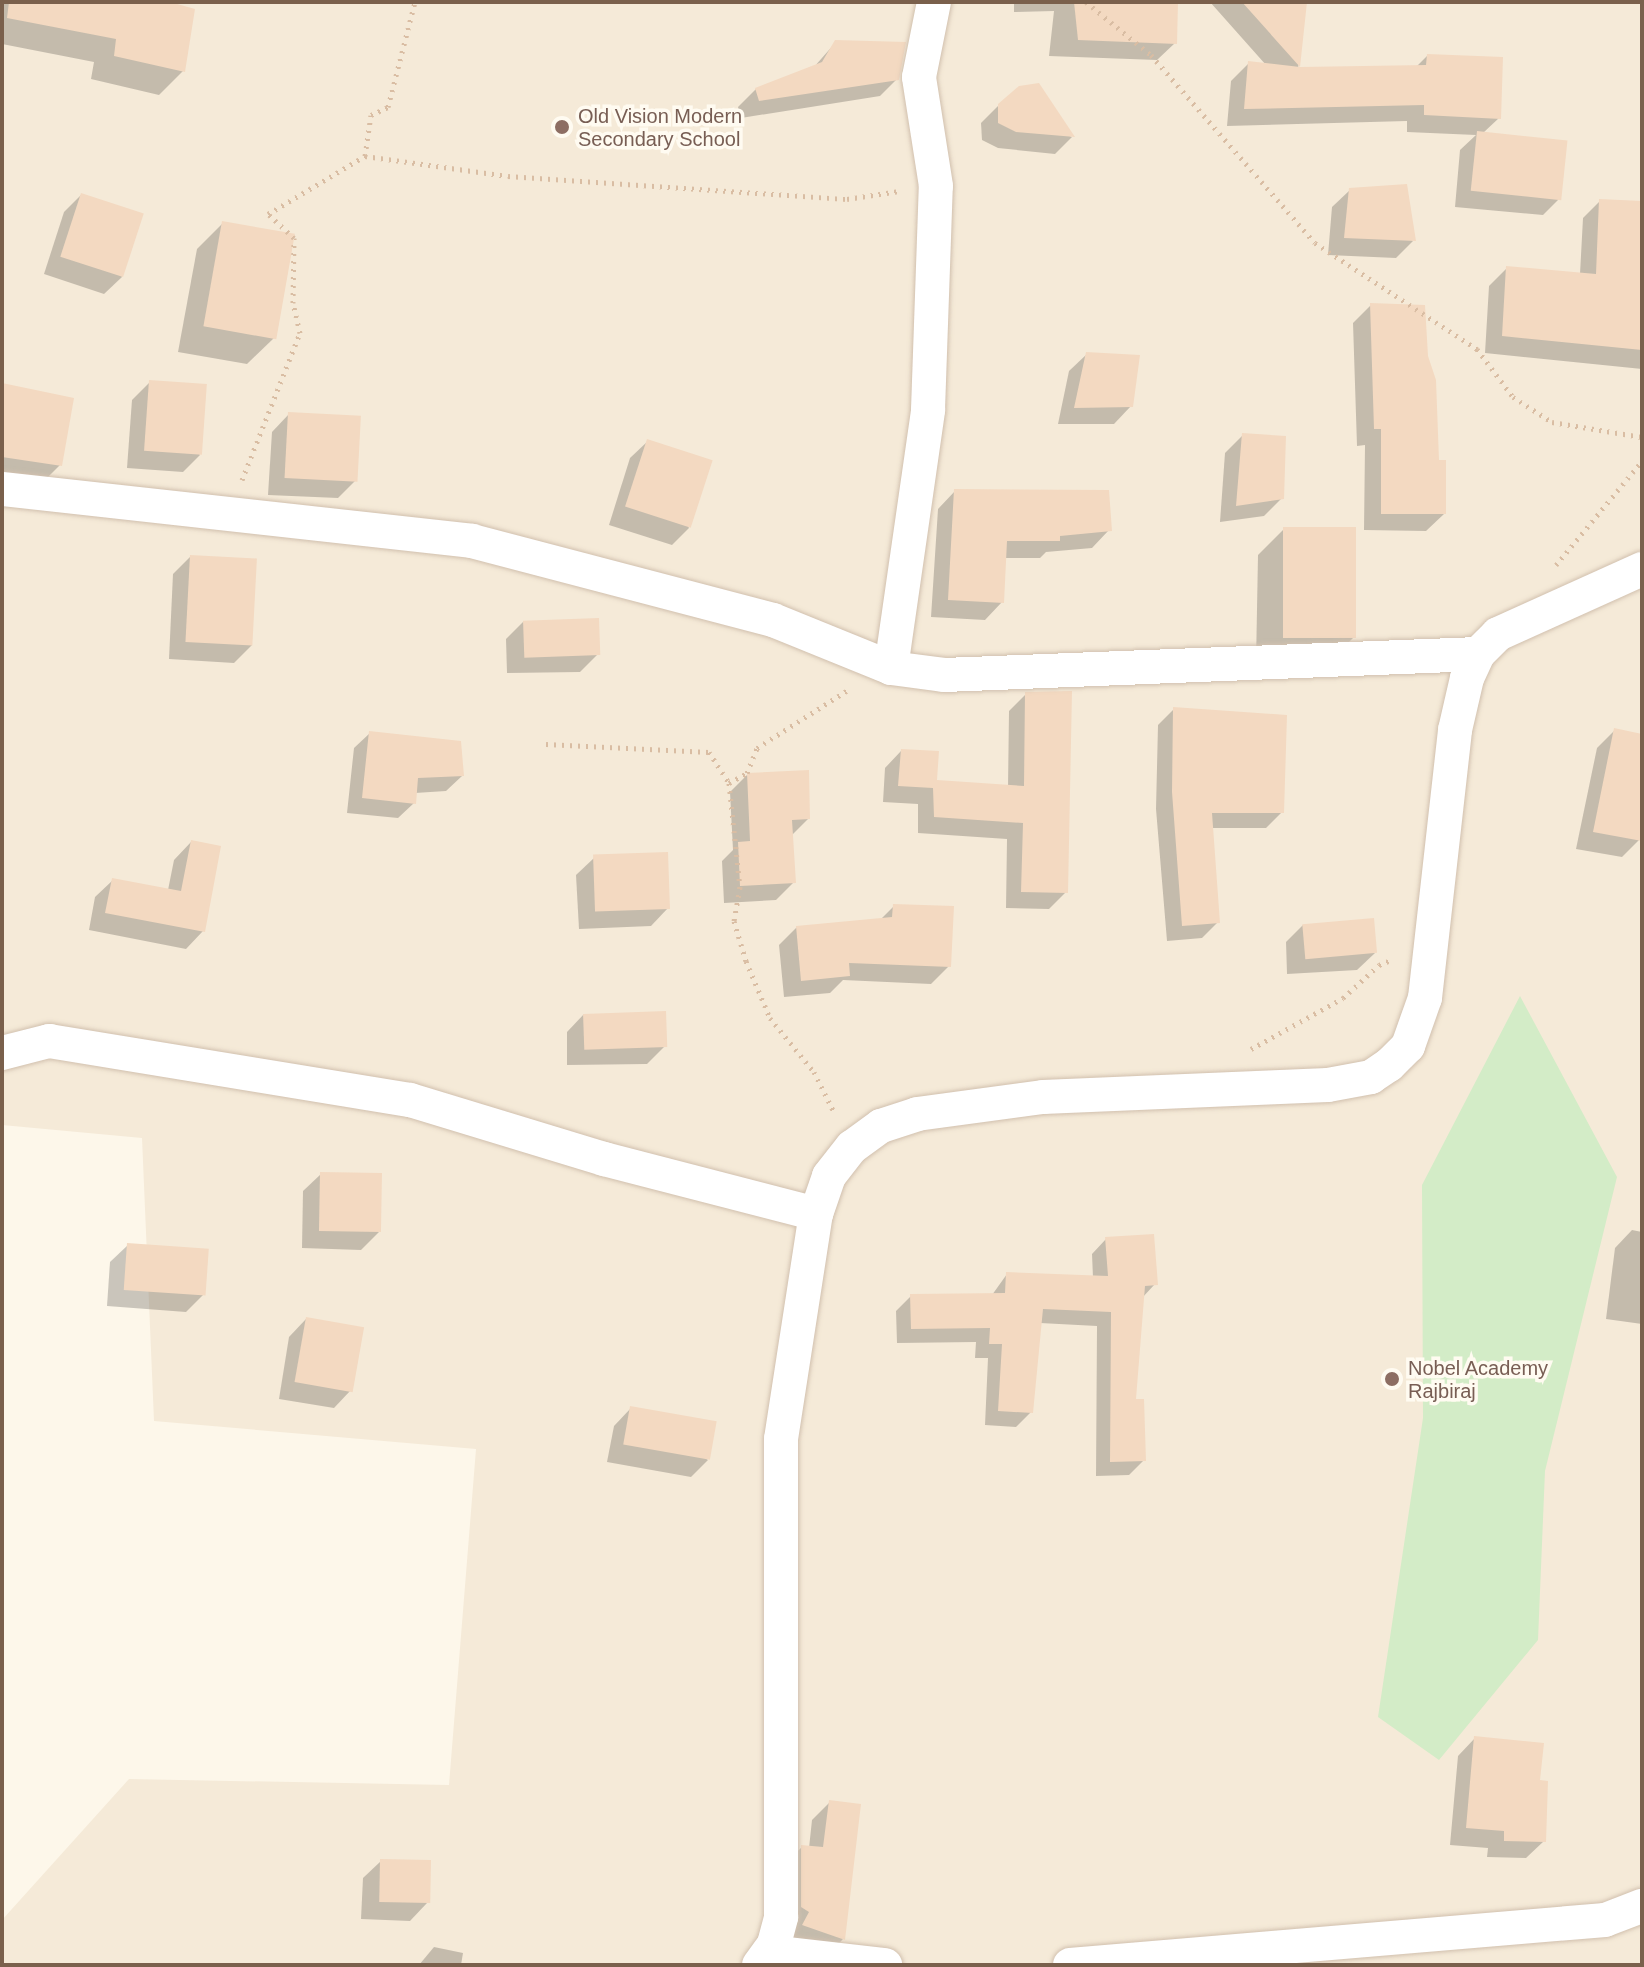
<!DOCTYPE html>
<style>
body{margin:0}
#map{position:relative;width:1644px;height:1967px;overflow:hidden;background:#fdf7ea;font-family:Arial,sans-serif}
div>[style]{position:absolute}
.residential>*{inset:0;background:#f5ead8}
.green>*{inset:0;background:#d3ecc7}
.shadow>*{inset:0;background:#0003}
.building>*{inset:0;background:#f3d9c1;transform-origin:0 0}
.path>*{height:5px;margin-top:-2.5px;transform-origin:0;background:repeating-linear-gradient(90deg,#d9bda3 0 2px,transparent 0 8px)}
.roads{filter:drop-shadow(0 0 2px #d1c0ae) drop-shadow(0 0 2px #d1c0ae)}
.street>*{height:34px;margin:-17px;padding:0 17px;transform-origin:17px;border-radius:17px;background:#fff}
.dots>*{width:22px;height:22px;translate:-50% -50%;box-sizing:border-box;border:4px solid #fffbf1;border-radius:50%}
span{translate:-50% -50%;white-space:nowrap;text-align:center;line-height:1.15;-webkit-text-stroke:7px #fffbf1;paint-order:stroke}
.education-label{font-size:20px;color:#785e54}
.left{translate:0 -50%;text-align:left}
.frame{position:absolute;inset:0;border:4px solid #7a604c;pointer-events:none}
</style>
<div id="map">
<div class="residential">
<div style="clip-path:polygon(2px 2px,1642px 2px,1642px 1965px,2px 1965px,2px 1920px,129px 1779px,449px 1785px,476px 1449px,154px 1421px,142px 1138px,2px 1125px)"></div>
</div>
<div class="green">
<div style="clip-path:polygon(1520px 996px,1617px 1177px,1545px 1471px,1538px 1640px,1439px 1760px,1378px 1717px,1423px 1418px,1422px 1185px)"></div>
</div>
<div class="shadow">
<div style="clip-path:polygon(2px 2px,164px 2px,183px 71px,159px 95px,91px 79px,94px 62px,2px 44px)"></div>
<div style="clip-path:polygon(1014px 2px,1176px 2px,1175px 43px,1157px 60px,1049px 56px,1054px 11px,1014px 12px)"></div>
<div style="clip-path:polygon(1210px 2px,1305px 2px,1298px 69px,1416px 67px,1427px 56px,1499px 118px,1483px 133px,1560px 198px,1543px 215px,1455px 207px,1460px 150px,1476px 135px,1407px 132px,1407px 121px,1227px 126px,1231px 81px,1249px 63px,1266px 65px)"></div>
<div style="clip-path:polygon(836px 42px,897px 79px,880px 96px,741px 118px,738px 107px,756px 89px,814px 67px)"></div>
<div style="clip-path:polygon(999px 105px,1072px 137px,1055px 154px,998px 148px,982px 140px,981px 123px)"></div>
<div style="clip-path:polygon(1350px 190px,1413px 241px,1396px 258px,1328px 255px,1332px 207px)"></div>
<div style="clip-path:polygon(81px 195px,122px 277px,104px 294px,44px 274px,64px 212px)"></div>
<div style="clip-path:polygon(1600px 201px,1642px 203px,1642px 369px,1485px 353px,1489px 286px,1507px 268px,1580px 274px,1583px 218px)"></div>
<div style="clip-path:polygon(223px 223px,274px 338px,247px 364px,178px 352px,197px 249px)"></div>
<div style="clip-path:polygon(1371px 305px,1437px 462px,1444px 514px,1426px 531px,1364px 530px,1365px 445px,1357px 446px,1353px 323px)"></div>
<div style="clip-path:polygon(1087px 354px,1131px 406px,1114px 424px,1058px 424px,1069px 371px)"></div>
<div style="clip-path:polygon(150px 382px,200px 455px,183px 472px,127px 468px,132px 400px)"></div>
<div style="clip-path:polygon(2px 385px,60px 465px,42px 483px,2px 476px)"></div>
<div style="clip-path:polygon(289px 414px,355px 481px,338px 498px,268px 495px,272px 432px)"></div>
<div style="clip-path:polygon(1243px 435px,1282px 498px,1264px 516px,1220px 522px,1225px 453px)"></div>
<div style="clip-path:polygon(648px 441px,689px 528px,672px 545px,609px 525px,630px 458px)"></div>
<div style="clip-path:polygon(955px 491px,1109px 530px,1092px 548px,1046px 552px,1040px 558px,1004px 558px,1002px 602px,985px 620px,931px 617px,938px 509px)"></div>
<div style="clip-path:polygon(1284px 529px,1353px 638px,1327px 664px,1256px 663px,1258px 555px)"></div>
<div style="clip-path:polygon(190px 557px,252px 645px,234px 663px,169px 659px,173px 574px)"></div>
<div style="clip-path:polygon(524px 621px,598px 654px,580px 672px,507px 673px,506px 639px)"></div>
<div style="clip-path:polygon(1026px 694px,1066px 892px,1049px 909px,1006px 908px,1007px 839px,918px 833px,918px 804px,883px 802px,885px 768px,901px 751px,935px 782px,1008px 787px,1009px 711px)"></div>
<div style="clip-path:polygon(1174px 709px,1282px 812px,1266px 828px,1211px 828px,1218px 922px,1202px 938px,1167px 941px,1156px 809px,1158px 725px)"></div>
<div style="clip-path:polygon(1615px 730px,1642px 736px,1642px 828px,1639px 840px,1622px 857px,1576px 849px,1597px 748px)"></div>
<div style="clip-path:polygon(370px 733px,462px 776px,446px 791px,415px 793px,414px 803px,398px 818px,347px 813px,354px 748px)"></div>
<div style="clip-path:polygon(747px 775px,808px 819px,791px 836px,794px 882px,776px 900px,724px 903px,722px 861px,733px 850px,730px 792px)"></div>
<div style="clip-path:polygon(191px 842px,203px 931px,186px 949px,89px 930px,95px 897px,113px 880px,168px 890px,174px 860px)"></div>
<div style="clip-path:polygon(594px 858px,668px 908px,651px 926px,579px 929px,576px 875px)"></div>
<div style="clip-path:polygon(894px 906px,949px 966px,931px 984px,843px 980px,830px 993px,784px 997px,779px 945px,797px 927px,880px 920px)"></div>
<div style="clip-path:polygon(1303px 925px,1375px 953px,1357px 970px,1287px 974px,1286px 942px)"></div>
<div style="clip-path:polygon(584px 1014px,665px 1046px,647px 1064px,567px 1065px,567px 1032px)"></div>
<div style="clip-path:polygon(321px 1174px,379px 1232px,361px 1250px,302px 1248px,303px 1191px)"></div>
<div style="clip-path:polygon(1632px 1230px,1642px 1232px,1642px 1324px,1606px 1319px,1615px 1248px)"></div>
<div style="clip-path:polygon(1106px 1239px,1155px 1284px,1142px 1298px,1133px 1401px,1144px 1460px,1129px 1475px,1096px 1476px,1097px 1326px,1040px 1323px,1031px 1412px,1016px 1427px,985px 1425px,988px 1358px,975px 1358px,976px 1342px,897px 1343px,896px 1311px,911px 1296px,992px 1295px,1007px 1274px,1093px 1278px,1092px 1254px)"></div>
<div style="clip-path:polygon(128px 1245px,203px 1295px,186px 1312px,107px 1306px,110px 1262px)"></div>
<div style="clip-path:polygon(306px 1319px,351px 1390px,334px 1408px,279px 1399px,289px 1337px)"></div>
<div style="clip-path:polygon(631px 1408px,708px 1460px,691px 1477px,607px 1462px,614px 1426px)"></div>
<div style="clip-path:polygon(1475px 1738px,1538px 1782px,1544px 1841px,1526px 1858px,1487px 1857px,1488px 1848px,1450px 1845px,1458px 1756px)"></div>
<div style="clip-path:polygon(830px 1802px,859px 1805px,843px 1939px,826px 1957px,791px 1953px,784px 1864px,802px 1847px,809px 1848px,812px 1820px)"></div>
<div style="clip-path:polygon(381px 1861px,427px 1903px,410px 1921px,361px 1919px,363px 1878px)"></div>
<div style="clip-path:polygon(434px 1947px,463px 1953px,461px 1965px,419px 1965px)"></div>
</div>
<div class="building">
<div style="clip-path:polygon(9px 2px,170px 2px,195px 9px,185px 72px,114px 56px,116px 39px,7px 18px)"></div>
<div style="clip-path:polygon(1074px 2px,1178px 2px,1177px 44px,1078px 40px)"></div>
<div style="clip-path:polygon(1242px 2px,1307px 2px,1300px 67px,1426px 65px,1427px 54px,1503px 57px,1501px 119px,1424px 115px,1424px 105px,1244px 109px,1248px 61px,1300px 67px)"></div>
<div style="clip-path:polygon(835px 40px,906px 42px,899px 80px,759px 101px,755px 88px,822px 62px)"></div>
<div style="clip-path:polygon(1039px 83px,1075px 137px,1016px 132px,998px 123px,998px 104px,1019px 86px)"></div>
<div style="left:1477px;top:131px;width:91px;height:60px;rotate:6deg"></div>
<div style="clip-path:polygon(1407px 184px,1416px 241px,1344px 238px,1349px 188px)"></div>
<div style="left:81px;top:193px;width:66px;height:67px;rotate:18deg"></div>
<div style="clip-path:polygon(1599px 199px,1642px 201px,1642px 350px,1502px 336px,1506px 266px,1596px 274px)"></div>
<div style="left:222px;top:221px;width:74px;height:107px;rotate:10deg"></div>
<div style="clip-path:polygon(1370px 303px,1425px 305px,1428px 356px,1436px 380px,1439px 460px,1446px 460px,1446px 514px,1381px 514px,1381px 429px,1374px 429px)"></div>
<div style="clip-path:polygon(1086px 352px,1140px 355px,1133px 407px,1074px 408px)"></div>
<div style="left:149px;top:380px;width:58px;height:71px;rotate:4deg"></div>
<div style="clip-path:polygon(2px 383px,74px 398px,62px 466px,2px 457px)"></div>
<div style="left:288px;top:412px;width:73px;height:66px;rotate:3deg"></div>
<div style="clip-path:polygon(1242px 433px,1286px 436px,1284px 499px,1236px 506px)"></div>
<div style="left:647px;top:439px;width:69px;height:71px;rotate:18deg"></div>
<div style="clip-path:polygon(954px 489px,1109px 490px,1112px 531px,1060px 536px,1060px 541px,1007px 541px,1004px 603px,948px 600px)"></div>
<div style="left:1283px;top:527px;width:73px;height:111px"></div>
<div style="left:190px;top:555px;width:67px;height:87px;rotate:3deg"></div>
<div style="left:599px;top:618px;width:37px;height:76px;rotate:88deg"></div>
<div style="clip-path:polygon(1072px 691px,1068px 893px,1021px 892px,1023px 823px,934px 817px,933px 788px,898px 786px,901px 749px,939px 751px,937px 780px,1024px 786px,1025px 692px)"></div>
<div style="clip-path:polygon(1173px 707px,1287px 715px,1284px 813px,1212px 813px,1220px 923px,1182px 926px,1172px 792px)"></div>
<div style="clip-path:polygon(1614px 728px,1642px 734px,1642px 841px,1593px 832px)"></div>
<div style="clip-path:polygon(369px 731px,461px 741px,464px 776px,418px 778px,416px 804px,362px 798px)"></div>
<div style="clip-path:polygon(809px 770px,810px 819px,792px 820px,796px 883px,740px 886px,738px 842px,750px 841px,747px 773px)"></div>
<div style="clip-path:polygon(191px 840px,221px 846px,205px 932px,105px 913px,112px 878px,181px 891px)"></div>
<div style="left:668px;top:852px;width:57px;height:75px;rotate:88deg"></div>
<div style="clip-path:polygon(893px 904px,954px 906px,951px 967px,849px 963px,850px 976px,801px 981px,796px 926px,892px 917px)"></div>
<div style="left:1374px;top:918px;width:35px;height:72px;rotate:85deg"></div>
<div style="left:666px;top:1011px;width:36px;height:83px;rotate:88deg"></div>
<div style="left:320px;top:1172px;width:62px;height:59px;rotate:1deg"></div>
<div style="clip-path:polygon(1154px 1234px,1158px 1285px,1145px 1286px,1136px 1399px,1144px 1399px,1146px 1461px,1110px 1462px,1111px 1312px,1043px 1309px,1033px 1413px,998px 1411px,1002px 1344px,989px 1344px,990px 1328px,911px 1329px,910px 1294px,1005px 1293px,1006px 1272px,1108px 1276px,1105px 1237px)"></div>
<div style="left:127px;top:1243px;width:82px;height:47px;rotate:4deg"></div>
<div style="left:306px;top:1317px;width:59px;height:66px;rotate:10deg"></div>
<div style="left:630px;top:1406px;width:88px;height:39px;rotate:10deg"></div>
<div style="clip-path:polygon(1474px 1736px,1544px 1743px,1540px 1780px,1548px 1781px,1546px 1842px,1504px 1841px,1504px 1831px,1466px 1828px)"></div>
<div style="clip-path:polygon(829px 1800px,861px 1804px,845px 1940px,802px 1925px,809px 1912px,801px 1907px,801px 1845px,823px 1847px)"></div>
<div style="left:380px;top:1859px;width:51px;height:43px;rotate:1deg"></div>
</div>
<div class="path">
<div style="left:1086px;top:2px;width:84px;rotate:39.2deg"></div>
<div style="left:1151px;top:55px;width:249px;rotate:48.9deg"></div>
<div style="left:1315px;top:243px;width:194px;rotate:33.2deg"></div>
<div style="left:1477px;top:349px;width:60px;rotate:53.1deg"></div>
<div style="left:1513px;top:397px;width:46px;rotate:32.7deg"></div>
<div style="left:1552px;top:422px;width:91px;rotate:9.5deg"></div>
<div style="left:365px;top:156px;width:144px;rotate:8deg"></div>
<div style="left:508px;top:176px;width:340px;rotate:3.9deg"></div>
<div style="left:847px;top:199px;width:53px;rotate:-8.7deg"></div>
<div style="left:242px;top:480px;width:158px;rotate:-68.5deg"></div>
<div style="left:300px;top:333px;width:31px;rotate:-103deg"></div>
<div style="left:293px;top:303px;width:65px;rotate:-89.1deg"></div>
<div style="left:294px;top:238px;width:35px;rotate:-137deg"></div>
<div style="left:268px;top:214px;width:113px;rotate:-30.9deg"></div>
<div style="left:365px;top:156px;width:41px;rotate:-81.7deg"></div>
<div style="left:371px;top:115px;width:19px;rotate:-25deg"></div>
<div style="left:388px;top:107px;width:108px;rotate:-75.6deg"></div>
<div style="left:1556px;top:565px;width:135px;rotate:-50.4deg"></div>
<div style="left:546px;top:744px;width:163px;rotate:2.8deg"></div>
<div style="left:709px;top:752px;width:37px;rotate:57deg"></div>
<div style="left:729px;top:783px;width:105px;rotate:84deg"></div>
<div style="left:740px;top:887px;width:35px;rotate:100deg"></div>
<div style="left:734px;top:921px;width:42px;rotate:73.3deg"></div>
<div style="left:746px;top:961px;width:62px;rotate:67.2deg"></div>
<div style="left:770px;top:1018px;width:70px;rotate:50.8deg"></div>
<div style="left:814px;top:1072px;width:47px;rotate:63.4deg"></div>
<div style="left:729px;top:783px;width:21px;rotate:-29deg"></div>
<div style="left:747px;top:773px;width:27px;rotate:-68deg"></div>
<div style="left:757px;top:748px;width:108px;rotate:-32.5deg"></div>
<div style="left:1251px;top:1049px;width:105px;rotate:-29deg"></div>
<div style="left:1343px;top:998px;width:49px;rotate:-42.5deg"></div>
<div style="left:1379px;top:965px;width:15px;rotate:-23deg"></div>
</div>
<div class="roads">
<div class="street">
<div style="left:2px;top:489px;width:473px;rotate:6.3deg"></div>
<div style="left:472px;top:541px;width:311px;rotate:14.7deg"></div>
<div style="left:773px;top:620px;width:127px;rotate:22.1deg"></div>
<div style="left:891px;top:668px;width:53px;rotate:7.5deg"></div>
<div style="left:944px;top:675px;width:534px;rotate:-2.25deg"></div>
<div style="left:891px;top:668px;width:261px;rotate:-81.8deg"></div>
<div style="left:928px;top:410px;width:224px;rotate:-88deg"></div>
<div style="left:936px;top:186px;width:110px;rotate:-98.9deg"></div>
<div style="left:919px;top:77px;width:76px;rotate:-78.7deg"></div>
<div style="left:2px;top:1053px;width:49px;rotate:-14.3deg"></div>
<div style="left:49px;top:1041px;width:366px;rotate:9.3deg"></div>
<div style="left:410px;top:1100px;width:203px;rotate:16.9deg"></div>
<div style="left:604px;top:1159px;width:219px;rotate:14.5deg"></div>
<div style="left:769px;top:1952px;width:117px;rotate:6.4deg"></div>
<div style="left:759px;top:1965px;width:26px;rotate:-54deg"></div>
<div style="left:774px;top:1944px;width:28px;rotate:-75deg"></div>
<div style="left:781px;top:1917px;width:478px;rotate:-90deg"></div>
<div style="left:781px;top:1439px;width:228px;rotate:-81.2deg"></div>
<div style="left:816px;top:1214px;width:40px;rotate:-71.1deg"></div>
<div style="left:829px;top:1176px;width:37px;rotate:-52deg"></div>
<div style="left:852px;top:1147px;width:36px;rotate:-36deg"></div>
<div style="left:881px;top:1126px;width:38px;rotate:-18deg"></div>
<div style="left:917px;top:1114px;width:127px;rotate:-7.7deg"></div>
<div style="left:1043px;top:1097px;width:285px;rotate:-2.4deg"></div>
<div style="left:1328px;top:1085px;width:44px;rotate:-10.5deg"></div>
<div style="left:1371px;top:1077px;width:22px;rotate:-34deg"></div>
<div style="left:1389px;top:1065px;width:27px;rotate:-45deg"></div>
<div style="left:1408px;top:1046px;width:51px;rotate:-70.5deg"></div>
<div style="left:1425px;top:998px;width:270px;rotate:-83.6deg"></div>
<div style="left:1455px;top:730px;width:53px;rotate:-77deg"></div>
<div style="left:1467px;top:678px;width:26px;rotate:-65deg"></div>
<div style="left:1478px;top:654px;width:28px;rotate:-45deg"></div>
<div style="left:1498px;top:634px;width:158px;rotate:-24.3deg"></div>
<div style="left:1070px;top:1965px;width:537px;rotate:-4.81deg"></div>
<div style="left:1605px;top:1920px;width:40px;rotate:-21deg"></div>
</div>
</div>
<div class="dots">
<div style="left:562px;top:127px;background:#8d6e63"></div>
<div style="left:1392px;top:1379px;background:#8d6e63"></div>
</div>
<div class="education-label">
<span class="left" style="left:578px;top:128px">Old Vision Modern<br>Secondary School</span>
<span class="left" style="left:1408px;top:1380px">Nobel Academy<br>Rajbiraj</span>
</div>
<div class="frame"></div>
</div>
